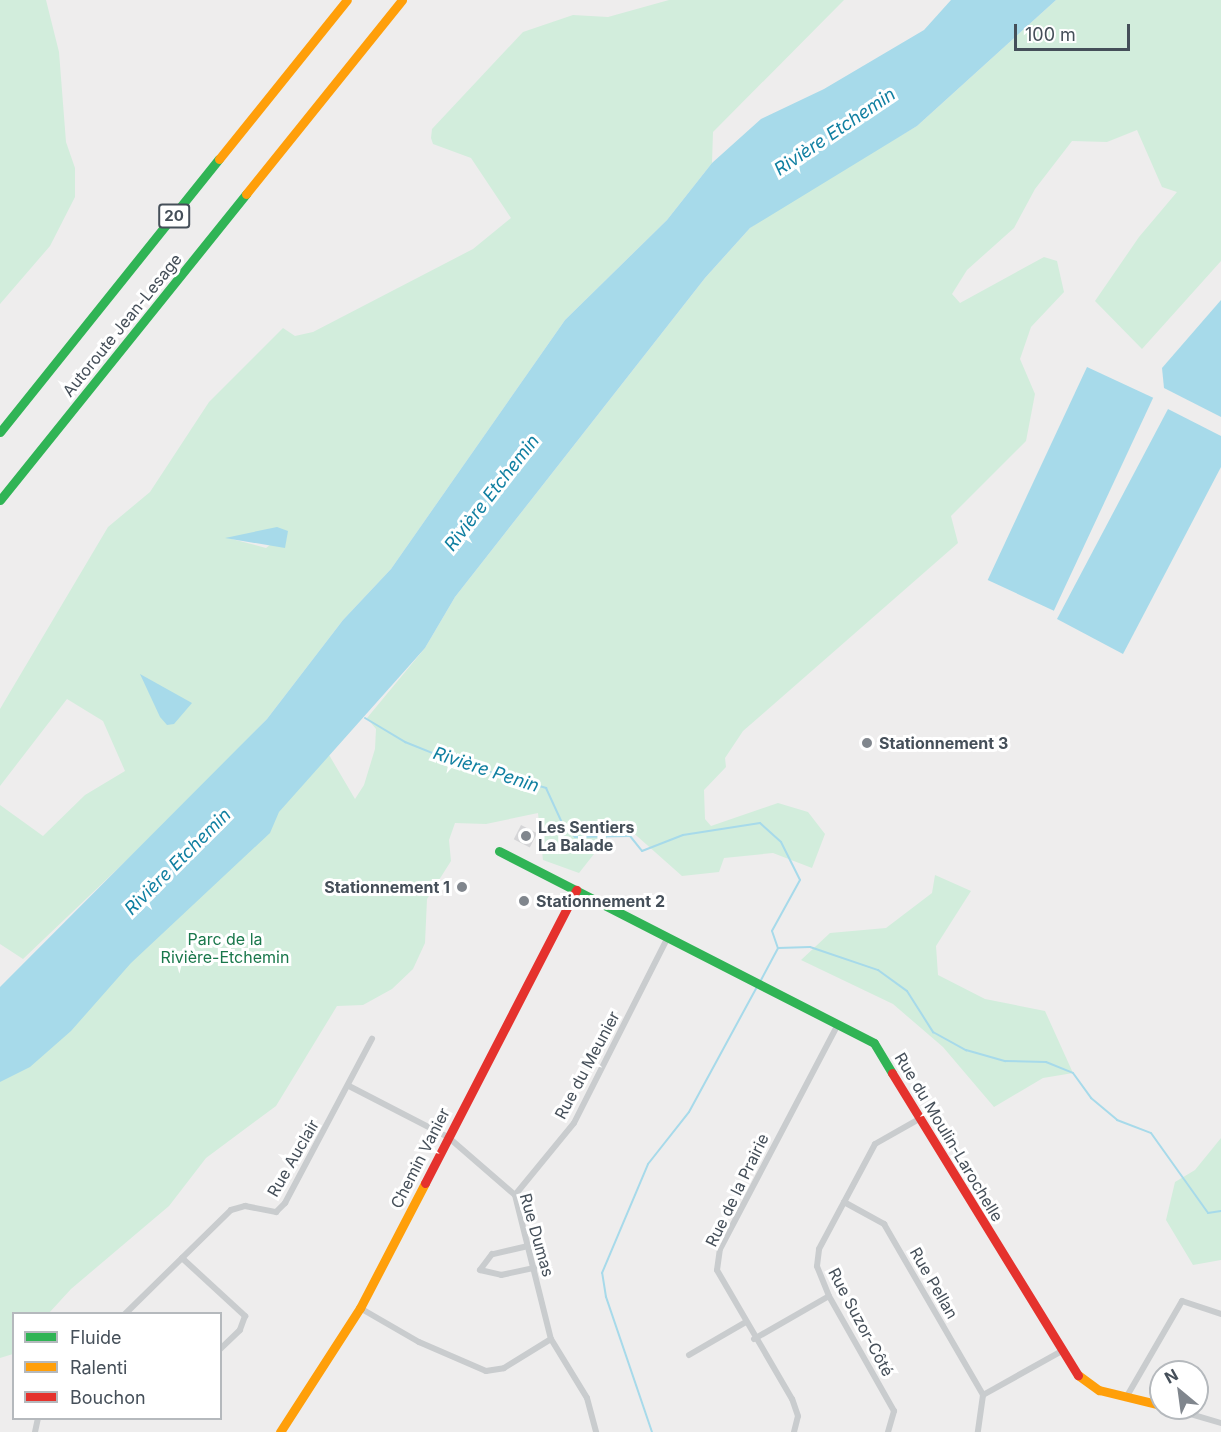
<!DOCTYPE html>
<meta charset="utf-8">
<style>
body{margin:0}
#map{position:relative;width:1221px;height:1432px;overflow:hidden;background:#eeeded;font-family:Inter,sans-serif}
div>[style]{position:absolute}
.green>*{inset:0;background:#d2eddc}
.water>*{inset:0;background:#a7daea;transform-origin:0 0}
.stream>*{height:2px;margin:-1px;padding:0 1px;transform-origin:1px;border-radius:1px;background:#a7daea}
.building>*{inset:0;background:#d5d5d7;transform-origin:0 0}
.street>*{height:6px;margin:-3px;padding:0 3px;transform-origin:3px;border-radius:3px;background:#c9ccce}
.fast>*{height:9px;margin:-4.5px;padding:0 4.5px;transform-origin:4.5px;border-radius:4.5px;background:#30b455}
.slow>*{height:9px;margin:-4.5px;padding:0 4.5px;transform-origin:4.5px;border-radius:4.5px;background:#ff9f0a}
.jam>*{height:9px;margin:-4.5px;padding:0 4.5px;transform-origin:4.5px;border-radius:4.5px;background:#e5322d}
.dots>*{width:16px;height:16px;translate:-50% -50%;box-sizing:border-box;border:3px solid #fff;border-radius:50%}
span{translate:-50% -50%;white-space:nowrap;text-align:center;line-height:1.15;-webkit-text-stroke:6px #fff;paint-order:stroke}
.shield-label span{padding:2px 4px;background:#fff;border:2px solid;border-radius:4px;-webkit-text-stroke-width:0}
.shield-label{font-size:15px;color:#454f59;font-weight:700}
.street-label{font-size:16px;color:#454f59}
.poi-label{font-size:16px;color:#454f59;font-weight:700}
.left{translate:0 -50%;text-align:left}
.right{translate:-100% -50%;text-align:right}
.park-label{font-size:16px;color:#19774b}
.water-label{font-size:18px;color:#107fa1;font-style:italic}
.legend{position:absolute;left:12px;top:1312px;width:210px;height:108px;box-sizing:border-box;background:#fff;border:2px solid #b5b9bd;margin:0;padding:8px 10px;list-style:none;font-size:18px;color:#454f59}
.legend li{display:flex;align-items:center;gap:12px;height:30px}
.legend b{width:30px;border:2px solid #b5b9bd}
.north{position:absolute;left:1149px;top:1360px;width:60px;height:60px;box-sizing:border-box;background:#fff;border:2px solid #b5b9bd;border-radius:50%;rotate:331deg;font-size:16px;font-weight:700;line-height:24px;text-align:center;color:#454f59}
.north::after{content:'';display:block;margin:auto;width:21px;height:27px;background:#80868d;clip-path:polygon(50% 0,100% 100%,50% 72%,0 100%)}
.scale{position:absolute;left:1014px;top:24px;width:116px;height:27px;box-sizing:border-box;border:3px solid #454f59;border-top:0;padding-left:8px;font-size:18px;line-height:21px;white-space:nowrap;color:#454f59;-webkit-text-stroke:4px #fff;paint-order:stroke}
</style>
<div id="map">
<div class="green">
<div style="clip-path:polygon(0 0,46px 0,59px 52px,66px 142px,75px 168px,75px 197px,50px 246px,0 304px)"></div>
<div style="clip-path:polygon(evenodd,669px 0,844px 0,713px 132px,712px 163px,667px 220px,565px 320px,391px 569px,343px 620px,267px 719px,174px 815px,23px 959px,0 944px,0 805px,43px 836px,85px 795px,125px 771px,103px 721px,67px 699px,0 786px,0 709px,108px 527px,150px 492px,209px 402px,283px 328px,295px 336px,313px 332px,473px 249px,511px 218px,471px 158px,433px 144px,431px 138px,432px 129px,523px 32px,573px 15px,608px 17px,669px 0,288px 531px,266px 548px,228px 538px,288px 531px)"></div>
<div style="clip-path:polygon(1056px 0,1221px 0,1221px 261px,1142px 349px,1095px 301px,1139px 237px,1177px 192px,1162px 187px,1137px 130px,1107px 142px,1072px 141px,1035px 189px,1014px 228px,967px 270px,952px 294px,960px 303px,1044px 257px,1057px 261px,1064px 292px,1031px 327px,1020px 359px,1035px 394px,1026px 441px,951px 516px,958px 543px,743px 731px,725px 758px,726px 767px,704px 790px,705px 819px,711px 826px,778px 803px,808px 812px,825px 834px,812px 868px,773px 853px,724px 858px,719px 872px,682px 876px,620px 821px,579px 873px,543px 860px,538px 813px,486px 824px,455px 823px,449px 840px,451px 861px,427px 899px,425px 943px,413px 969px,392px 989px,363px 1005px,337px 1006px,276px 1106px,206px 1158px,169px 1206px,71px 1289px,49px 1313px,14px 1314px,13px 1354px,0 1358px,0 1020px,312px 726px,355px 799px,364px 785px,375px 749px,376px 729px,367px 718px,425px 648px,455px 597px,705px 278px,750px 228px,781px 206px,917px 126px)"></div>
<div style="clip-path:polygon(935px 875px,971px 891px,936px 946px,938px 975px,985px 999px,1045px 1011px,1073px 1073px,1043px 1078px,994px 1107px,943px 1047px,893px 1004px,801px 960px,830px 933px,886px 928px,932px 893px)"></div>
<div style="clip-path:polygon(1221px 1138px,1221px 1260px,1193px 1265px,1166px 1220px,1175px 1182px,1195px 1170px)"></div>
</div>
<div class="water">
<div style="clip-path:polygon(951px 0,1056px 0,917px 126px,750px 228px,705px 278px,455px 597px,425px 648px,279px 812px,270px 833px,131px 963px,71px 1031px,30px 1067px,0 1082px,0 987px,267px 719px,343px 620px,391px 569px,565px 320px,667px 220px,712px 163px,761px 119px,824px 89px,924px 30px)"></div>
<div style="clip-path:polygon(1221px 300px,1221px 417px,1164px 388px,1162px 368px)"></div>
<div style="left:1087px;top:367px;width:73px;height:235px;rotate:25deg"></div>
<div style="clip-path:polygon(1168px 409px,1221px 436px,1221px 467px,1123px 654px,1057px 619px)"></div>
<div style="clip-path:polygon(277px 527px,288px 531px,285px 548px,225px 538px)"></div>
<div style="clip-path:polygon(140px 674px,192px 703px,174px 724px,167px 725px,160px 717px)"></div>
</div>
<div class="stream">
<div style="left:365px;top:718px;width:47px;rotate:31deg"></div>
<div style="left:405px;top:742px;width:54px;rotate:21.8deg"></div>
<div style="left:455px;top:762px;width:95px;rotate:15.9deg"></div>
<div style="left:546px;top:788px;width:41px;rotate:65.3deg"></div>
<div style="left:563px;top:825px;width:17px;rotate:45deg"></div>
<div style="left:575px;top:837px;width:55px;rotate:-1deg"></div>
<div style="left:630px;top:836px;width:19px;rotate:51deg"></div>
<div style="left:642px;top:851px;width:44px;rotate:-21.3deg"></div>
<div style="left:683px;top:835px;width:78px;rotate:-8.9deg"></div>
<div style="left:760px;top:823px;width:28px;rotate:42deg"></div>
<div style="left:781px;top:842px;width:42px;rotate:63.4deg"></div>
<div style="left:800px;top:880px;width:58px;rotate:118.8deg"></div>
<div style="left:772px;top:931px;width:18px;rotate:71deg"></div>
<div style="left:778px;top:948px;width:32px;rotate:-2deg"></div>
<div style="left:810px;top:947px;width:72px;rotate:18.7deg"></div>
<div style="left:878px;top:970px;width:36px;rotate:36deg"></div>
<div style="left:907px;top:991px;width:49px;rotate:57.6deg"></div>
<div style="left:933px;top:1032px;width:38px;rotate:29deg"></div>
<div style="left:966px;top:1050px;width:41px;rotate:15.8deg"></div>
<div style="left:1005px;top:1061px;width:41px;rotate:1.4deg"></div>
<div style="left:1046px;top:1062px;width:29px;rotate:22deg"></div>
<div style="left:1073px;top:1073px;width:31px;rotate:54deg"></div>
<div style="left:1091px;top:1098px;width:34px;rotate:40deg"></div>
<div style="left:1117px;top:1120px;width:36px;rotate:21deg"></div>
<div style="left:1151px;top:1133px;width:98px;rotate:54.5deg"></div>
<div style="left:1208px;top:1213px;width:13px;rotate:-9deg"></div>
<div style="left:760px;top:982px;width:38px;rotate:-62deg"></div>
<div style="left:652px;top:1432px;width:143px;rotate:-108.8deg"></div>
<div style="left:606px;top:1297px;width:24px;rotate:-99deg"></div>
<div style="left:602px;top:1273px;width:118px;rotate:-67.1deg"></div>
<div style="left:648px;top:1164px;width:66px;rotate:-51.7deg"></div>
<div style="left:689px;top:1112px;width:142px;rotate:-61.5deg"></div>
</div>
<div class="building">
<div style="left:521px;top:825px;width:18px;height:16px;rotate:27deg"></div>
</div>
<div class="street">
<div style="left:349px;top:1086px;width:111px;rotate:27.3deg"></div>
<div style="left:448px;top:1137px;width:89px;rotate:40.9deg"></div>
<div style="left:515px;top:1195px;width:148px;rotate:76deg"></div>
<div style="left:551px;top:1339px;width:69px;rotate:58.6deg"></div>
<div style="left:587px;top:1398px;width:35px;rotate:75deg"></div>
<div style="left:515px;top:1195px;width:93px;rotate:-50.7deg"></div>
<div style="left:574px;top:1123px;width:208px;rotate:-63.2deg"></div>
<div style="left:844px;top:1202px;width:46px;rotate:28.8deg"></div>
<div style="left:884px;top:1224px;width:198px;rotate:59.9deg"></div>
<div style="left:983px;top:1395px;width:37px;rotate:98deg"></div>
<div style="left:528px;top:1246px;width:37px;rotate:167deg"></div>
<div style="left:492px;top:1254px;width:20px;rotate:127deg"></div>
<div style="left:480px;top:1270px;width:22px;rotate:13deg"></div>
<div style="left:501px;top:1275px;width:34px;rotate:-12deg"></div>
<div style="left:182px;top:1258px;width:86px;rotate:42.6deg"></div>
<div style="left:245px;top:1316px;width:15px;rotate:110deg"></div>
<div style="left:240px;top:1330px;width:28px;rotate:136deg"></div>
<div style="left:360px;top:1308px;width:68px;rotate:30deg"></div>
<div style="left:419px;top:1342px;width:73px;rotate:23.4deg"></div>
<div style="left:486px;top:1371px;width:18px;rotate:-9deg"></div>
<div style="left:504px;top:1368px;width:55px;rotate:-31.7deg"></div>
<div style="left:125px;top:1314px;width:148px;rotate:-44.5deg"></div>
<div style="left:231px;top:1210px;width:15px;rotate:-16deg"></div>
<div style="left:245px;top:1206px;width:32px;rotate:11deg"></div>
<div style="left:276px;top:1212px;width:13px;rotate:-45deg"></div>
<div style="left:285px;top:1203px;width:186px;rotate:-62.1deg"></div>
<div style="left:754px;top:1339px;width:86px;rotate:-29.8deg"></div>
<div style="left:689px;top:1355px;width:66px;rotate:-30.1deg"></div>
<div style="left:983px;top:1395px;width:88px;rotate:-29.2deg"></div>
<div style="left:1127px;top:1396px;width:110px;rotate:-59.9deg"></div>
<div style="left:1182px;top:1301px;width:41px;rotate:18.4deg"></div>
<div style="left:1170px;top:1408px;width:53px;rotate:16.4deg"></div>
<div style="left:35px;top:1432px;width:14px;rotate:-78deg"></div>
<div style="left:794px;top:1432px;width:16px;rotate:-76deg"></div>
<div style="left:798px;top:1416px;width:18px;rotate:-109deg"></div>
<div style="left:792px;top:1399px;width:149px;rotate:-120.2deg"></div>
<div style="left:717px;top:1270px;width:21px;rotate:-82deg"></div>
<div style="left:720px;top:1249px;width:254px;rotate:-62.3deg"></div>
<div style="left:888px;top:1432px;width:22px;rotate:-74deg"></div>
<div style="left:894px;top:1411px;width:132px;rotate:-119.5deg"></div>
<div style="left:829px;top:1296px;width:32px;rotate:-112deg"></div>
<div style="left:817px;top:1266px;width:17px;rotate:-83deg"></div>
<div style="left:819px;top:1249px;width:119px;rotate:-61.9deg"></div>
<div style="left:875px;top:1144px;width:53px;rotate:-29.5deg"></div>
</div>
<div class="fast">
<div style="left:0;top:432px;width:350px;rotate:-51.3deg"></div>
<div style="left:0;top:500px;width:393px;rotate:-51.2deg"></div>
<div style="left:499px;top:851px;width:421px;rotate:27.1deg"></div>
<div style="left:874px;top:1043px;width:35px;rotate:59deg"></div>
</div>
<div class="slow">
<div style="left:219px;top:159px;width:204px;rotate:-51.2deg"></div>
<div style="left:246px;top:194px;width:249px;rotate:-51.2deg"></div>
<div style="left:1078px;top:1375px;width:26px;rotate:36deg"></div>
<div style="left:1099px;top:1390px;width:64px;rotate:13.6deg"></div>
<div style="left:280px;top:1432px;width:148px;rotate:-57.2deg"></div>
<div style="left:360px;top:1308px;width:141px;rotate:-62.5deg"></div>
</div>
<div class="jam">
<div style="left:892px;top:1073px;width:355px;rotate:58.4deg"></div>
<div style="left:425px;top:1183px;width:330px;rotate:-62.7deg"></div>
</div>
<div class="dots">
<div style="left:867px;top:743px;background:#80868d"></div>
<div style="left:526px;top:836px;background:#80868d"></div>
<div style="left:462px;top:887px;background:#80868d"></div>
<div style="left:524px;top:901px;background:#80868d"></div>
</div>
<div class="shield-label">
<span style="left:174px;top:216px">20</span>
</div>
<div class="street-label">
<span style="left:122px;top:325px;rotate:-51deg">Autoroute Jean-Lesage</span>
<span style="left:587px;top:1065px;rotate:-62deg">Rue du Meunier</span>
<span style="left:949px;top:1137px;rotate:59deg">Rue du Moulin-Larochelle</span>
<span style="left:293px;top:1158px;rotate:-60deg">Rue Auclair</span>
<span style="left:420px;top:1158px;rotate:-63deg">Chemin Vanier</span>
<span style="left:737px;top:1190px;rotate:-64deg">Rue de la Prairie</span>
<span style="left:537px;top:1235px;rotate:74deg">Rue Dumas</span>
<span style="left:934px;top:1283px;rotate:60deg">Rue Pellan</span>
<span style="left:861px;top:1322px;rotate:62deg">Rue Suzor-Côté</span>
</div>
<div class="poi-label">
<span class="left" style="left:879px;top:743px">Stationnement 3</span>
<span class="left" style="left:538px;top:836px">Les Sentiers<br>La Balade</span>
<span class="right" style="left:450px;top:887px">Stationnement 1</span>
<span class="left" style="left:536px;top:901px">Stationnement 2</span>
</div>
<div class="park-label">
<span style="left:225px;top:948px">Parc de la<br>Rivière-Etchemin</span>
</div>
<div class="water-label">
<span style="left:835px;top:132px;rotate:-34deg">Rivière Etchemin</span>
<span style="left:492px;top:493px;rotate:-52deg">Rivière Etchemin</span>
<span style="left:486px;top:770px;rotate:18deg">Rivière Penin</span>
<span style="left:178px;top:862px;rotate:-45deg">Rivière Etchemin</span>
</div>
<ul class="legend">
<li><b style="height:8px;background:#30b455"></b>Fluide</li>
<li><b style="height:8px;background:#ff9f0a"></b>Ralenti</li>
<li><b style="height:8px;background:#e5322d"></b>Bouchon</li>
</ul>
<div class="north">N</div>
<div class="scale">100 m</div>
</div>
